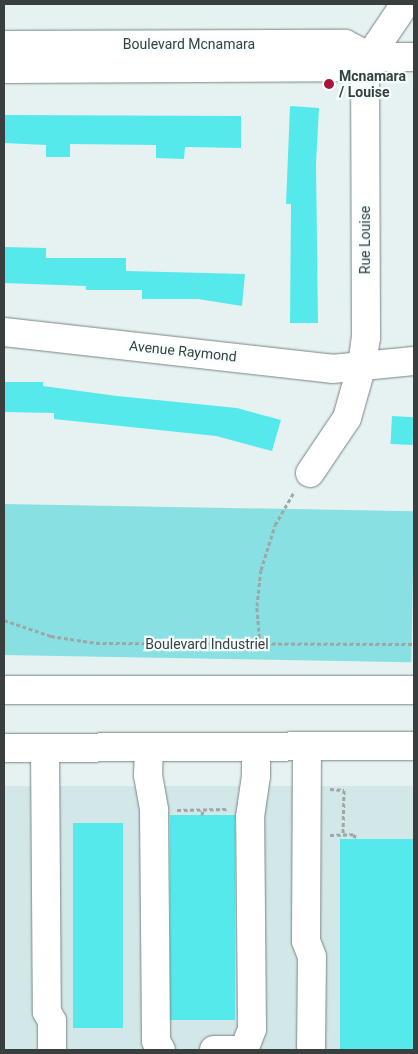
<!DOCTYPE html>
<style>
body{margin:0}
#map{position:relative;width:418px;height:1054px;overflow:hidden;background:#e6f2f2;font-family:Roboto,sans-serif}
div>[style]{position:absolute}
.built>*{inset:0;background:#d2e7e7;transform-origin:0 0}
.green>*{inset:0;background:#88e0e2;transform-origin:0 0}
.building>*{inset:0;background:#55e9eb;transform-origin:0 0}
.path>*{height:3px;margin-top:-1.5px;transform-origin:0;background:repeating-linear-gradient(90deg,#9ea7a7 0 4px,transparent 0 6.5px)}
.roads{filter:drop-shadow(0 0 1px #798484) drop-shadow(0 0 1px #798484)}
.minor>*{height:28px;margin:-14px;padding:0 14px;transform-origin:14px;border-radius:14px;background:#fff}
.dots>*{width:14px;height:14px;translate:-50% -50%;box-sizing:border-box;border:2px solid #f5ffff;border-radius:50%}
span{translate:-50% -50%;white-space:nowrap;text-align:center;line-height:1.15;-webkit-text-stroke:4.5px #f5ffff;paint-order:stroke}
.street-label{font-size:14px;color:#393e3e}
.poi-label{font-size:14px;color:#393e3e;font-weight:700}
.left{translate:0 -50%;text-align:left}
.frame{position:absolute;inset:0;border:5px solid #393e3e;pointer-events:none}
</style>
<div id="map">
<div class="built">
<div style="left:414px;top:786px;width:264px;height:410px;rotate:90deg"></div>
</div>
<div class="green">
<div style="left:4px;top:504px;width:410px;height:151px;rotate:1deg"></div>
</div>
<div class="building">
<div style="clip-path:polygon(290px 106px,319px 108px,316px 164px,318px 323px,290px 323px,291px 204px,286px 204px)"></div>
<div style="clip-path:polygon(4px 115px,241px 116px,241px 148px,185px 147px,184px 159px,156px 158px,156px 145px,70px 144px,70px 157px,46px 157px,46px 145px,4px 143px)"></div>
<div style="clip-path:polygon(4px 247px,46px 248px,46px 258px,126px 258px,126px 271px,245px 274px,242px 306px,198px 299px,142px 299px,142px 290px,86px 290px,86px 286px,4px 283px)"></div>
<div style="clip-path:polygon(4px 382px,43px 382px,43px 386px,117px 396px,237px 408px,281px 420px,272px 451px,216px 436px,54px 419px,54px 413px,4px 412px)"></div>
<div style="left:392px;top:416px;width:22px;height:28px;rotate:3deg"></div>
<div style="left:170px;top:815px;width:65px;height:205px"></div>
<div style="left:73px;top:823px;width:50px;height:205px"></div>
<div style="left:340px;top:839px;width:74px;height:211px"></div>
</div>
<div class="path">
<div style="left:4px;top:620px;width:50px;rotate:18.8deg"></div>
<div style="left:51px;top:636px;width:46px;rotate:8.8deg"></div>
<div style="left:96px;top:643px;width:318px;rotate:0.2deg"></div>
<div style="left:260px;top:644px;width:38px;rotate:-95deg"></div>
<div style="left:257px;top:606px;width:36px;rotate:-84deg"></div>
<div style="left:261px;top:570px;width:47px;rotate:-72.7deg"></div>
<div style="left:275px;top:525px;width:39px;rotate:-60deg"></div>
<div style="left:330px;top:789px;width:14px;rotate:4deg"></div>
<div style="left:344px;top:790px;width:45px;rotate:91.3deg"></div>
<div style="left:177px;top:810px;width:52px;rotate:-1.1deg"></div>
<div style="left:202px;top:815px;width:5px;rotate:-79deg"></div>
<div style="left:330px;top:835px;width:25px;rotate:-2deg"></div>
<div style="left:355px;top:834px;width:5px;rotate:101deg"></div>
</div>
<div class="roads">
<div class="minor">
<div style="left:4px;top:45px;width:341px;rotate:-0.2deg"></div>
<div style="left:345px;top:44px;width:29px;rotate:27deg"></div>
<div style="left:4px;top:69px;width:341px;rotate:-0.3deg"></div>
<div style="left:345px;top:67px;width:28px;rotate:-21deg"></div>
<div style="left:371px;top:57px;width:43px"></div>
<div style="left:4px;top:332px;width:330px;rotate:6.4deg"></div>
<div style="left:332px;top:369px;width:82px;rotate:-5.6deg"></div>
<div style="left:310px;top:473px;width:66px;rotate:-56.1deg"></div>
<div style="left:347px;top:418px;width:55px;rotate:-74.2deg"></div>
<div style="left:362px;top:365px;width:27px;rotate:-82deg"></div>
<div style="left:366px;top:338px;width:257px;rotate:-90.2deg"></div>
<div style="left:365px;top:81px;width:32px;rotate:-74deg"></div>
<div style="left:374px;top:50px;width:55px;rotate:-56deg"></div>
<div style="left:4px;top:690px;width:410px"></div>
<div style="left:149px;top:747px;width:28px;rotate:92deg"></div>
<div style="left:148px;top:775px;width:36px;rotate:80deg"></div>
<div style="left:154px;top:810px;width:231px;rotate:89.5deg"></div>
<div style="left:156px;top:1041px;width:10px;rotate:61deg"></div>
<div style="left:307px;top:747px;width:194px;rotate:90.3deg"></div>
<div style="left:306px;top:941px;width:17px;rotate:69deg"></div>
<div style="left:312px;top:957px;width:93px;rotate:90.6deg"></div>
<div style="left:4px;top:748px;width:410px;rotate:-0.3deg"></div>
<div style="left:45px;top:748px;width:264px;rotate:89.6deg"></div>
<div style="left:47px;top:1012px;width:10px;rotate:61deg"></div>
<div style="left:52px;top:1021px;width:29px;rotate:90deg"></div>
<div style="left:214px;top:1050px;width:30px"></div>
<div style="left:244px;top:1050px;width:22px;rotate:-69deg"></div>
<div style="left:252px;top:1029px;width:212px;rotate:-90.5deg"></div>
<div style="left:250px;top:817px;width:41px;rotate:-81.7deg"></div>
<div style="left:256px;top:776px;width:29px;rotate:-90deg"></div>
</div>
</div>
<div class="dots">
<div style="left:329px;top:84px;background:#ab1537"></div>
</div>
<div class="street-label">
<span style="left:189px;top:44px">Boulevard Mcnamara</span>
<span style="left:365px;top:240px;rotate:-90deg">Rue Louise</span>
<span style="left:183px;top:351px;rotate:6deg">Avenue Raymond</span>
<span style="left:207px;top:644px">Boulevard Industriel</span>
</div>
<div class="poi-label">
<span class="left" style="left:339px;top:84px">Mcnamara<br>/ Louise</span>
</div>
<div class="frame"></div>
</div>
